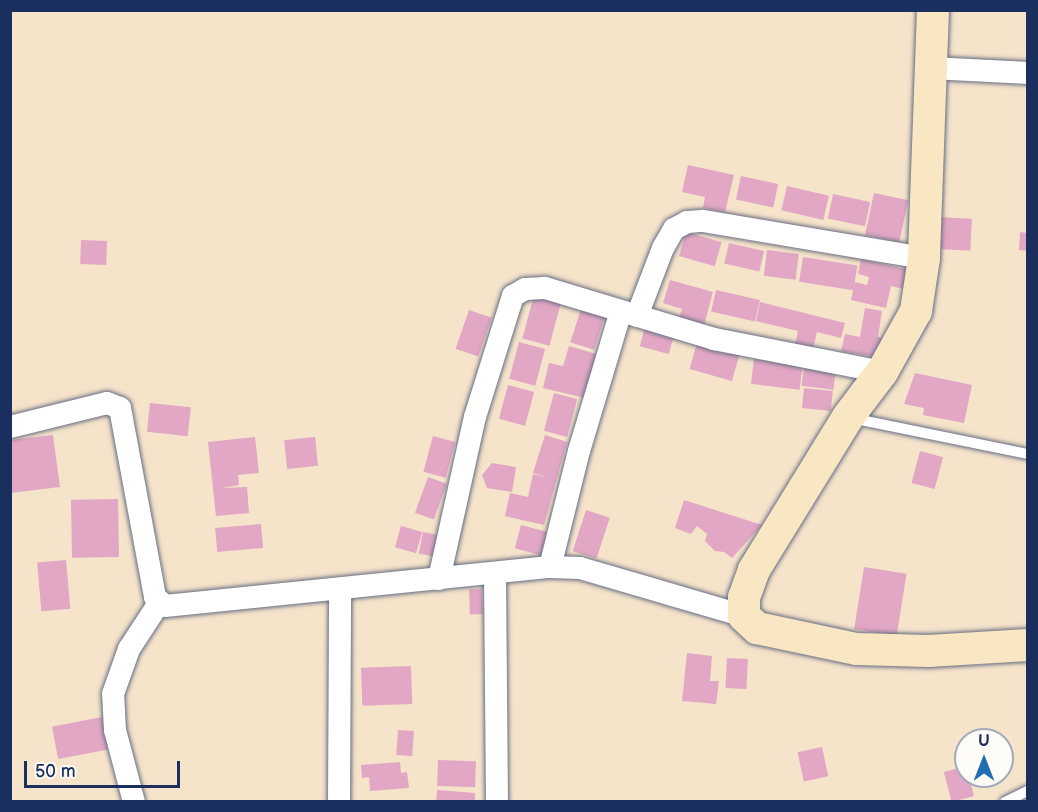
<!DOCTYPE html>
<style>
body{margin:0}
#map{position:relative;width:1038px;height:812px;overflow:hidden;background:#f5e3ca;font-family:"Balsamiq Sans",sans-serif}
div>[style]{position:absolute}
.building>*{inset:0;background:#e2a7c4;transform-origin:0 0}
.roads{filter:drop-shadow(0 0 2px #676e84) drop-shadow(0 0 2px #676e84)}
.lane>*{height:10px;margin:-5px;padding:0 5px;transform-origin:5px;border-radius:5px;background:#fff}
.street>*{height:22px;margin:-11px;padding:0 11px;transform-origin:11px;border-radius:11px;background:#fff}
.secondary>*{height:32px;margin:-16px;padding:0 16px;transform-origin:16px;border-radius:16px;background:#f9e7c3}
span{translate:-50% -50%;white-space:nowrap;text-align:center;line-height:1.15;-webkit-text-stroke:4.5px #fdfcf7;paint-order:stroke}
.frame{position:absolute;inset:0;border:12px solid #1b2f5e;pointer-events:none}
.north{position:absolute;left:954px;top:728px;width:60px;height:60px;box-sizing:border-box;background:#fdfcf7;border:2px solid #a3aaba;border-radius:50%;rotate:0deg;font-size:16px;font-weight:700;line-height:24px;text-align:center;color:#1b2f5e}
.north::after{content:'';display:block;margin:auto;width:21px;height:27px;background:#1f6fb2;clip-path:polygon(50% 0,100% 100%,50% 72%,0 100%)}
.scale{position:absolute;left:24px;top:761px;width:156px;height:27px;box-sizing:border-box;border:3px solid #1b2f5e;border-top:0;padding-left:8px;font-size:18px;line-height:21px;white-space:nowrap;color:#1b2f5e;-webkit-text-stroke:4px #fdfcf7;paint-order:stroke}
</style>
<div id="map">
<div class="building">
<div style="clip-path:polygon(688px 165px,734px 175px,725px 212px,703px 208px,705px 197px,682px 192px)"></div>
<div style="left:741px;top:176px;width:38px;height:24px;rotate:12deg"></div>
<div style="left:787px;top:186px;width:43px;height:25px;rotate:13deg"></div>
<div style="left:874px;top:193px;width:35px;height:43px;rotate:12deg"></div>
<div style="left:833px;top:194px;width:38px;height:25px;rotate:12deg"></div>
<div style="left:938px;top:217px;width:34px;height:32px;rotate:3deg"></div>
<div style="left:686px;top:232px;width:37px;height:25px;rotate:16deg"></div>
<div style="clip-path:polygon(1020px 232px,1028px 233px,1028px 251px,1019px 250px)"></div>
<div style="left:81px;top:240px;width:26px;height:24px;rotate:2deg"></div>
<div style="left:729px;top:243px;width:36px;height:21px;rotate:13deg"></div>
<div style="left:767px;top:250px;width:32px;height:26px;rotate:7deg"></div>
<div style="left:803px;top:257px;width:55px;height:25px;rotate:9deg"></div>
<div style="clip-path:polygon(861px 259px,912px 271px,908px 290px,891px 286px,886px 308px,851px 300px,855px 282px,867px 285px,869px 277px,858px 274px)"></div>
<div style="clip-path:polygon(670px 280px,713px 292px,703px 329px,678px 322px,682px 309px,663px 303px)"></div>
<div style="left:716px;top:290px;width:45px;height:22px;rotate:13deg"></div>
<div style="left:534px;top:295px;width:28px;height:45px;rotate:15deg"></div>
<div style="clip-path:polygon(760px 302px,845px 323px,841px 338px,817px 332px,813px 349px,795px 345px,798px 331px,756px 321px)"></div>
<div style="left:582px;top:306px;width:25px;height:38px;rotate:18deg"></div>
<div style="clip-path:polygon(865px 308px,882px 311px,878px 337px,885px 338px,881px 358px,841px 351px,845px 334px,860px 337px)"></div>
<div style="left:469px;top:310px;width:24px;height:41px;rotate:19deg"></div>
<div style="left:645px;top:327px;width:30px;height:20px;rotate:15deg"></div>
<div style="left:519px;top:342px;width:27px;height:38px;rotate:15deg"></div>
<div style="left:697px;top:343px;width:44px;height:27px;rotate:16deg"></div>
<div style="clip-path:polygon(569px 346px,596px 354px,585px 398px,543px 388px,549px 363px,563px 366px)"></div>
<div style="left:754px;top:359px;width:49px;height:25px;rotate:7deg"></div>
<div style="left:804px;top:366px;width:32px;height:20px;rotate:7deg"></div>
<div style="clip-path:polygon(915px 373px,972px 385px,964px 423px,923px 415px,924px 408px,904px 404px)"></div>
<div style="left:508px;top:385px;width:27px;height:35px;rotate:15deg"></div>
<div style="left:804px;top:388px;width:29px;height:20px;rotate:6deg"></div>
<div style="left:554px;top:393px;width:24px;height:39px;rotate:15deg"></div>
<div style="left:150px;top:403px;width:41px;height:29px;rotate:6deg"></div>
<div style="clip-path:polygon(53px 435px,60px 487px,10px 493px,10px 440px)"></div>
<div style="clip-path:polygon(545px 435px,567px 442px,544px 525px,505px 516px,510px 493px,528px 497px,533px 474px,550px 478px,533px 473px)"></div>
<div style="left:433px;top:436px;width:23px;height:37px;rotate:15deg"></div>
<div style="clip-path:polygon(255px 437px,259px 473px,238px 475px,239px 485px,222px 488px,247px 487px,249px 513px,216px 516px,208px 442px)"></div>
<div style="left:315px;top:437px;width:29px;height:31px;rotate:84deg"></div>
<div style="left:920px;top:451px;width:24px;height:33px;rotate:15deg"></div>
<div style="clip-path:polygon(492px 463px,516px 467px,512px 492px,487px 488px,482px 475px)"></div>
<div style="left:428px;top:477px;width:20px;height:38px;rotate:20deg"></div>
<div style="left:118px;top:499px;width:58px;height:47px;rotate:89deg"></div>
<div style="clip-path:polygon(684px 500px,762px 525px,732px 558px,724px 552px,715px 551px,705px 541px,707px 534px,697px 526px,691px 534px,675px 528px)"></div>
<div style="left:586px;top:510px;width:25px;height:43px;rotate:18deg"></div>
<div style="left:261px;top:524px;width:24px;height:46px;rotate:85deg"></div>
<div style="left:521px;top:525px;width:35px;height:24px;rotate:15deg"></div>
<div style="left:401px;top:526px;width:22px;height:22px;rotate:16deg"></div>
<div style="left:423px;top:532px;width:21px;height:22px;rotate:11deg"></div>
<div style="left:66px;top:560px;width:49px;height:29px;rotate:85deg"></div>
<div style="left:864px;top:567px;width:43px;height:63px;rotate:9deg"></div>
<div style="left:482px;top:589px;width:25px;height:13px;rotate:88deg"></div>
<div style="clip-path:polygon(687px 653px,712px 656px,710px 681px,719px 681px,716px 704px,682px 701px)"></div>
<div style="left:727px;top:658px;width:21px;height:30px;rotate:3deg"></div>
<div style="left:411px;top:666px;width:38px;height:50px;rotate:88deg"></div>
<div style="left:102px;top:717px;width:33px;height:51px;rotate:79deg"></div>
<div style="left:398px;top:730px;width:16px;height:25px;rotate:4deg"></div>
<div style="left:822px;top:747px;width:30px;height:25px;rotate:78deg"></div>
<div style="left:438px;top:760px;width:38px;height:26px;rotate:2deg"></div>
<div style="clip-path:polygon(400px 762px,401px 773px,407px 772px,409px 788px,370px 791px,369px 777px,362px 778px,361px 765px)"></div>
<div style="left:966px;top:766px;width:31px;height:23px;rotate:75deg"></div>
<div style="clip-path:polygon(437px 790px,475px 793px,475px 802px,436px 802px)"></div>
</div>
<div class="roads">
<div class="lane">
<div style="left:851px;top:418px;width:181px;rotate:11.5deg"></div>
<div style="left:1005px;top:802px;width:25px;rotate:-26deg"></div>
</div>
<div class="street">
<div style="left:932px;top:68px;width:96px;rotate:3deg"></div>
<div style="left:637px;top:316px;width:73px;rotate:-69.1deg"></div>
<div style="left:663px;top:248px;width:22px;rotate:-60deg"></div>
<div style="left:674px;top:229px;width:15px;rotate:-28deg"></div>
<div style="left:687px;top:222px;width:16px;rotate:-4deg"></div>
<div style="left:703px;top:221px;width:224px;rotate:9.5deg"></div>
<div style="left:10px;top:427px;width:100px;rotate:-13.9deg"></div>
<div style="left:107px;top:403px;width:14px;rotate:21deg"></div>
<div style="left:120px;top:408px;width:192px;rotate:79.5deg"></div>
<div style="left:155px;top:597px;width:13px;rotate:42deg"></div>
<div style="left:165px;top:606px;width:387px;rotate:-5.8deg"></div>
<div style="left:550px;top:567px;width:30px;rotate:2deg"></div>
<div style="left:580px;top:568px;width:171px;rotate:16.3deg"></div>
<div style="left:550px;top:567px;width:120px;rotate:-76deg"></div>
<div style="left:579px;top:451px;width:146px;rotate:-73.3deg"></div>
<div style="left:495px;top:574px;width:228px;rotate:89.5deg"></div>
<div style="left:439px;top:579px;width:166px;rotate:-77.5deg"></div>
<div style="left:475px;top:417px;width:127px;rotate:-72.6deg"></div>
<div style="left:513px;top:296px;width:14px;rotate:-30deg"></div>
<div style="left:525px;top:289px;width:20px;rotate:-3deg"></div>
<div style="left:545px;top:288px;width:177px;rotate:16.8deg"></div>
<div style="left:714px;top:339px;width:171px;rotate:11.1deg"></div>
<div style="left:134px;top:802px;width:74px;rotate:-104.8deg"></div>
<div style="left:115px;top:730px;width:36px;rotate:-93deg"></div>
<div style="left:113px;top:694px;width:48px;rotate:-70.4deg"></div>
<div style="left:129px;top:649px;width:55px;rotate:-56.9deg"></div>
<div style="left:339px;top:802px;width:211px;rotate:-89.7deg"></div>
</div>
<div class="secondary">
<div style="left:933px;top:10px;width:248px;rotate:92.1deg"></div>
<div style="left:924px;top:258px;width:54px;rotate:98.6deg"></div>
<div style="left:916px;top:311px;width:70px;rotate:119.1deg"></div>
<div style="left:882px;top:372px;width:56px;rotate:127.1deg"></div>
<div style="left:848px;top:417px;width:180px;rotate:121.6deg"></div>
<div style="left:754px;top:570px;width:29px;rotate:110deg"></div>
<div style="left:744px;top:597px;width:19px;rotate:90deg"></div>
<div style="left:744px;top:616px;width:18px;rotate:43deg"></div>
<div style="left:757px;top:628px;width:102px;rotate:11.9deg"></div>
<div style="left:857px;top:649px;width:71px;rotate:1.6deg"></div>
<div style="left:928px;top:651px;width:100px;rotate:-3.4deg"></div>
</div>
</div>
<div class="frame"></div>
<div class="north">U</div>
<div class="scale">50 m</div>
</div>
